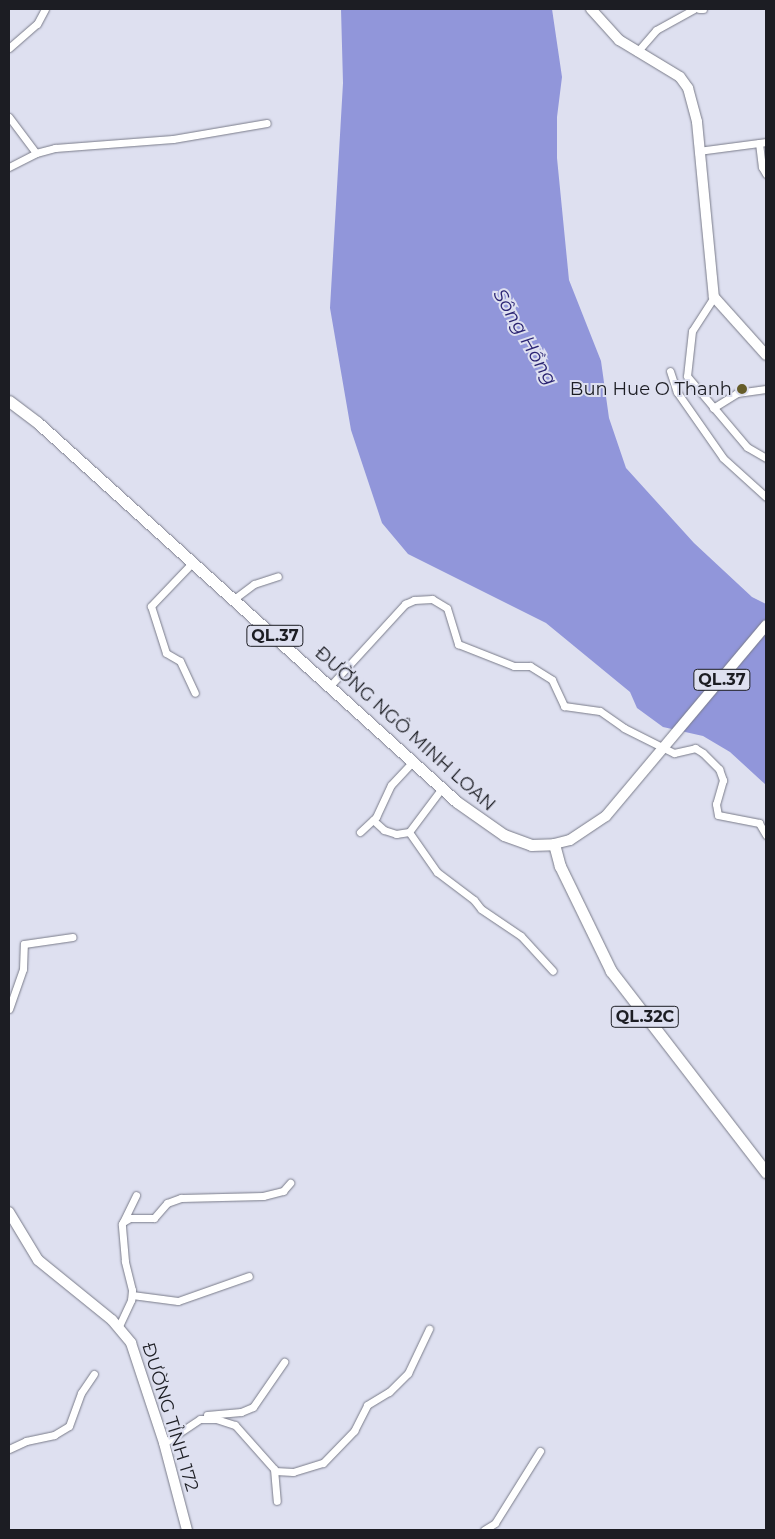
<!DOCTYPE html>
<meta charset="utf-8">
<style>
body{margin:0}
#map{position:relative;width:775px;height:1539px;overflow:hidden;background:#dee0f0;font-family:Montserrat,sans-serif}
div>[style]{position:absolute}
.water>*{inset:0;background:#9196da}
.roads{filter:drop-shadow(0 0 1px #797b89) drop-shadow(0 0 1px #797b89)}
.minor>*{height:7px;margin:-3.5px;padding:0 3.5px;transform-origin:3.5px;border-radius:3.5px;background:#fff}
.secondary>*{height:10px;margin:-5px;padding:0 5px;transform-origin:5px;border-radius:5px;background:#fff}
.primary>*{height:10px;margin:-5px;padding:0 5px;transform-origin:5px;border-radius:5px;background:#fff}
.trunk>*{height:11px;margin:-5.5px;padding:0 5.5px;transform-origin:5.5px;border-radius:5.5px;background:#fff}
.dots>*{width:14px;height:14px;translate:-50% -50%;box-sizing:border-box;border:2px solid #dee0f0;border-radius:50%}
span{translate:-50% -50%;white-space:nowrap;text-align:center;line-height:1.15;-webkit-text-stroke:4px #dee0f0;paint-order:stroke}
.shield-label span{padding:1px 4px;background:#dee0f0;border:1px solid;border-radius:4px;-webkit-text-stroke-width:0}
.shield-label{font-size:16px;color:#1c1d23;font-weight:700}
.poi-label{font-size:18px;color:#1c1d23}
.right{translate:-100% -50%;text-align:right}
.street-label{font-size:18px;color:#1c1d23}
.water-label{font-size:19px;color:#2a2372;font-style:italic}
.frame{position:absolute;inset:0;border:10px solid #1c1d23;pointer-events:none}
</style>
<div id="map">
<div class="water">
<div style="clip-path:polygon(341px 9px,552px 9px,562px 77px,557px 117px,557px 158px,569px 280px,601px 361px,609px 418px,626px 468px,694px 543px,752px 597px,766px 604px,766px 785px,730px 752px,703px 736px,663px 727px,637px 708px,630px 692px,546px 623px,408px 554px,382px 523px,351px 430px,330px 308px,343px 83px)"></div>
</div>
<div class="roads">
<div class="minor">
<div style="left:699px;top:9px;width:4px"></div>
<div style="left:9px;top:48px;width:37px;rotate:-41deg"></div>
<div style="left:37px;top:24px;width:17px;rotate:-62deg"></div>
<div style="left:637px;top:52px;width:29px;rotate:-49deg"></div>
<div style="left:656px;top:30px;width:43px;rotate:-28.9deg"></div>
<div style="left:9px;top:117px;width:45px;rotate:53.1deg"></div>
<div style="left:759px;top:143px;width:24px;rotate:83deg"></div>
<div style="left:762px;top:167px;width:8px;rotate:60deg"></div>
<div style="left:698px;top:151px;width:69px;rotate:-7.5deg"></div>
<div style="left:9px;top:167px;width:30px;rotate:-27deg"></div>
<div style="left:36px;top:153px;width:20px;rotate:-15deg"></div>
<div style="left:55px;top:148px;width:118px;rotate:-4.4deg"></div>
<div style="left:173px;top:139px;width:95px;rotate:-9.7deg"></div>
<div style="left:714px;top:297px;width:40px;rotate:122.9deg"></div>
<div style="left:692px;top:331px;width:45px;rotate:96.3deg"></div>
<div style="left:687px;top:376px;width:93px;rotate:49.8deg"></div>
<div style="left:747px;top:447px;width:22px;rotate:30deg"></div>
<div style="left:670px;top:371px;width:22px;rotate:72deg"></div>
<div style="left:677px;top:392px;width:80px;rotate:55.1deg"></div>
<div style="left:723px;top:458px;width:58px;rotate:42.2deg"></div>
<div style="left:713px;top:408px;width:28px;rotate:-32deg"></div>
<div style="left:737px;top:393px;width:29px;rotate:-8deg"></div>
<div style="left:193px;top:562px;width:61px;rotate:133.7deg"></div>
<div style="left:151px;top:606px;width:49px;rotate:72.3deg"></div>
<div style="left:166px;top:653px;width:16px;rotate:30deg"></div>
<div style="left:180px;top:661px;width:35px;rotate:65deg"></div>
<div style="left:234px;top:599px;width:25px;rotate:-37deg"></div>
<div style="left:254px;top:584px;width:25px;rotate:-18deg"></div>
<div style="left:329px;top:687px;width:113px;rotate:-47.5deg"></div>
<div style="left:405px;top:604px;width:10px;rotate:-24deg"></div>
<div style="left:414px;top:600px;width:18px;rotate:-3deg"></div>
<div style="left:432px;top:599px;width:17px;rotate:31deg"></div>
<div style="left:447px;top:608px;width:38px;rotate:73deg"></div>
<div style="left:458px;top:644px;width:60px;rotate:21.4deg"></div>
<div style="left:514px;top:666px;width:16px"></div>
<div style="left:530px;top:666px;width:26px;rotate:32deg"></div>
<div style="left:552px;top:680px;width:29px;rotate:65deg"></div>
<div style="left:564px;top:706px;width:36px;rotate:8deg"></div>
<div style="left:600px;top:711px;width:29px;rotate:35deg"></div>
<div style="left:624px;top:728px;width:56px;rotate:26.6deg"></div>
<div style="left:674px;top:753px;width:22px;rotate:-13deg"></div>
<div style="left:695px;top:748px;width:9px;rotate:32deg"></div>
<div style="left:703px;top:753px;width:23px;rotate:45deg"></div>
<div style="left:719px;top:769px;width:12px;rotate:70deg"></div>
<div style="left:723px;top:780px;width:25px;rotate:106deg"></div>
<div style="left:716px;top:804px;width:11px;rotate:80deg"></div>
<div style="left:718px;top:815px;width:42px;rotate:11deg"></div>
<div style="left:759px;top:823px;width:14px;rotate:60deg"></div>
<div style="left:373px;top:820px;width:15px;rotate:42deg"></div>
<div style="left:384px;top:830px;width:13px;rotate:18deg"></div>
<div style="left:396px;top:834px;width:13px;rotate:-9deg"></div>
<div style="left:409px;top:832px;width:55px;rotate:-53.1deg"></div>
<div style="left:360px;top:832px;width:22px;rotate:-43deg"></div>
<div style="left:376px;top:817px;width:35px;rotate:-65deg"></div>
<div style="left:391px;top:785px;width:33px;rotate:-47deg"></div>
<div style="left:409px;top:832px;width:49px;rotate:55deg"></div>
<div style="left:437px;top:872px;width:46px;rotate:37.1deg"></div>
<div style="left:474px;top:900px;width:11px;rotate:52deg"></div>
<div style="left:481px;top:909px;width:48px;rotate:34deg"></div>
<div style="left:521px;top:936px;width:47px;rotate:47.6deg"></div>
<div style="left:9px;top:1009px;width:42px;rotate:-70.7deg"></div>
<div style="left:23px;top:969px;width:25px;rotate:-88deg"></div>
<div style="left:24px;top:944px;width:49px;rotate:-8.3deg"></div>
<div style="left:123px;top:1222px;width:8px;rotate:-30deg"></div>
<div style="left:130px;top:1218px;width:24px"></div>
<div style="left:154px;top:1218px;width:20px;rotate:-49deg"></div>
<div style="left:167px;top:1203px;width:15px;rotate:-20deg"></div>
<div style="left:181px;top:1198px;width:82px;rotate:-1.4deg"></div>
<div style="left:263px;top:1196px;width:21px;rotate:-14deg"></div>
<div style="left:283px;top:1191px;width:11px;rotate:-49deg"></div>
<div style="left:132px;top:1295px;width:46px;rotate:7.4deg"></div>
<div style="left:178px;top:1301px;width:75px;rotate:-19.4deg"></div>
<div style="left:119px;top:1326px;width:29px;rotate:-65deg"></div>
<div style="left:131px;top:1300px;width:10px;rotate:-84deg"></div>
<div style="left:132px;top:1290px;width:30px;rotate:-104deg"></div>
<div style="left:125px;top:1261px;width:37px;rotate:-95deg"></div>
<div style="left:122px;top:1224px;width:32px;rotate:-64deg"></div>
<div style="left:207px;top:1415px;width:34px;rotate:-5deg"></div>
<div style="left:241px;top:1412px;width:13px;rotate:-23deg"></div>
<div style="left:253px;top:1407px;width:55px;rotate:-55.4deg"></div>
<div style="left:164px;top:1443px;width:43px;rotate:-33.7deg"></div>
<div style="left:200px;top:1419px;width:16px"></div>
<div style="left:216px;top:1419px;width:20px;rotate:18deg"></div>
<div style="left:235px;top:1425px;width:59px;rotate:48.4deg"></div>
<div style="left:274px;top:1469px;width:32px;rotate:85deg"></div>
<div style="left:9px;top:1449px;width:19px;rotate:-25deg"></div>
<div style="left:26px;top:1441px;width:29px;rotate:-12deg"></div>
<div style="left:54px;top:1435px;width:17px;rotate:-31deg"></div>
<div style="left:69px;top:1426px;width:35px;rotate:-70deg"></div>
<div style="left:81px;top:1393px;width:23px;rotate:-56deg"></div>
<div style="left:275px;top:1471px;width:18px;rotate:3deg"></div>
<div style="left:293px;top:1472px;width:31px;rotate:-17deg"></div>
<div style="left:323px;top:1463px;width:45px;rotate:-45.9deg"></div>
<div style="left:354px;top:1431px;width:29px;rotate:-63deg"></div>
<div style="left:367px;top:1405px;width:26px;rotate:-31deg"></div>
<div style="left:389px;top:1392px;width:27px;rotate:-45deg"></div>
<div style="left:408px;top:1373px;width:49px;rotate:-64.5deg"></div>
<div style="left:484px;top:1530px;width:13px;rotate:-32deg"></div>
<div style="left:495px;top:1523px;width:85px;rotate:-58deg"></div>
</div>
<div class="secondary">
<div style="left:9px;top:1212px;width:56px;rotate:58.9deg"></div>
<div style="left:38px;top:1260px;width:95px;rotate:39deg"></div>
<div style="left:112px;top:1320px;width:30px;rotate:50deg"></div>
<div style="left:131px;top:1343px;width:105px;rotate:71.7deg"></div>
<div style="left:164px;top:1443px;width:90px;rotate:75.2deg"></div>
</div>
<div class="primary">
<div style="left:591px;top:9px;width:42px;rotate:47.9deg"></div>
<div style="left:619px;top:40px;width:71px;rotate:31.2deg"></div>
<div style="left:680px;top:77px;width:14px;rotate:54deg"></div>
<div style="left:688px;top:88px;width:35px;rotate:75deg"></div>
<div style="left:697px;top:122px;width:176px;rotate:84.5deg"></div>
<div style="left:714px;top:297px;width:78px;rotate:48.1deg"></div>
<div style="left:554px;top:844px;width:16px;rotate:-14deg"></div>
<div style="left:570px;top:840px;width:43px;rotate:-33.7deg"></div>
<div style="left:606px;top:816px;width:249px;rotate:-50deg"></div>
</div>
<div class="trunk">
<div style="left:9px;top:401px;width:35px;rotate:37deg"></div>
<div style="left:37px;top:422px;width:566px;rotate:42.14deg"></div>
<div style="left:457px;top:802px;width:57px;rotate:35.1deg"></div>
<div style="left:504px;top:835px;width:29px;rotate:20deg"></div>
<div style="left:531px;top:845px;width:23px;rotate:-2deg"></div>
<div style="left:554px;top:844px;width:23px;rotate:75deg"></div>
<div style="left:560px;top:866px;width:117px;rotate:64.1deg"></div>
<div style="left:611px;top:971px;width:254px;rotate:52.4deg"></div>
</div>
</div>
<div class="dots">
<div style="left:742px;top:389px;background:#655c29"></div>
</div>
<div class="shield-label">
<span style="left:275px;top:636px">QL.37</span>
<span style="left:722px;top:680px">QL.37</span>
<span style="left:645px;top:1017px">QL.32C</span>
</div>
<div class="poi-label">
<span class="right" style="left:732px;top:389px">Bun Hue O Thanh</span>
</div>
<div class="street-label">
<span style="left:405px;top:729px;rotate:42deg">ĐƯỜNG NGÔ MINH LOAN</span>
<span style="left:170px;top:1417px;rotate:73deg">ĐƯỜNG TỈNH 172</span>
</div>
<div class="water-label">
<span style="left:525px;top:337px;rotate:60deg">Sông Hồng</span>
</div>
<div class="frame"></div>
</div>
